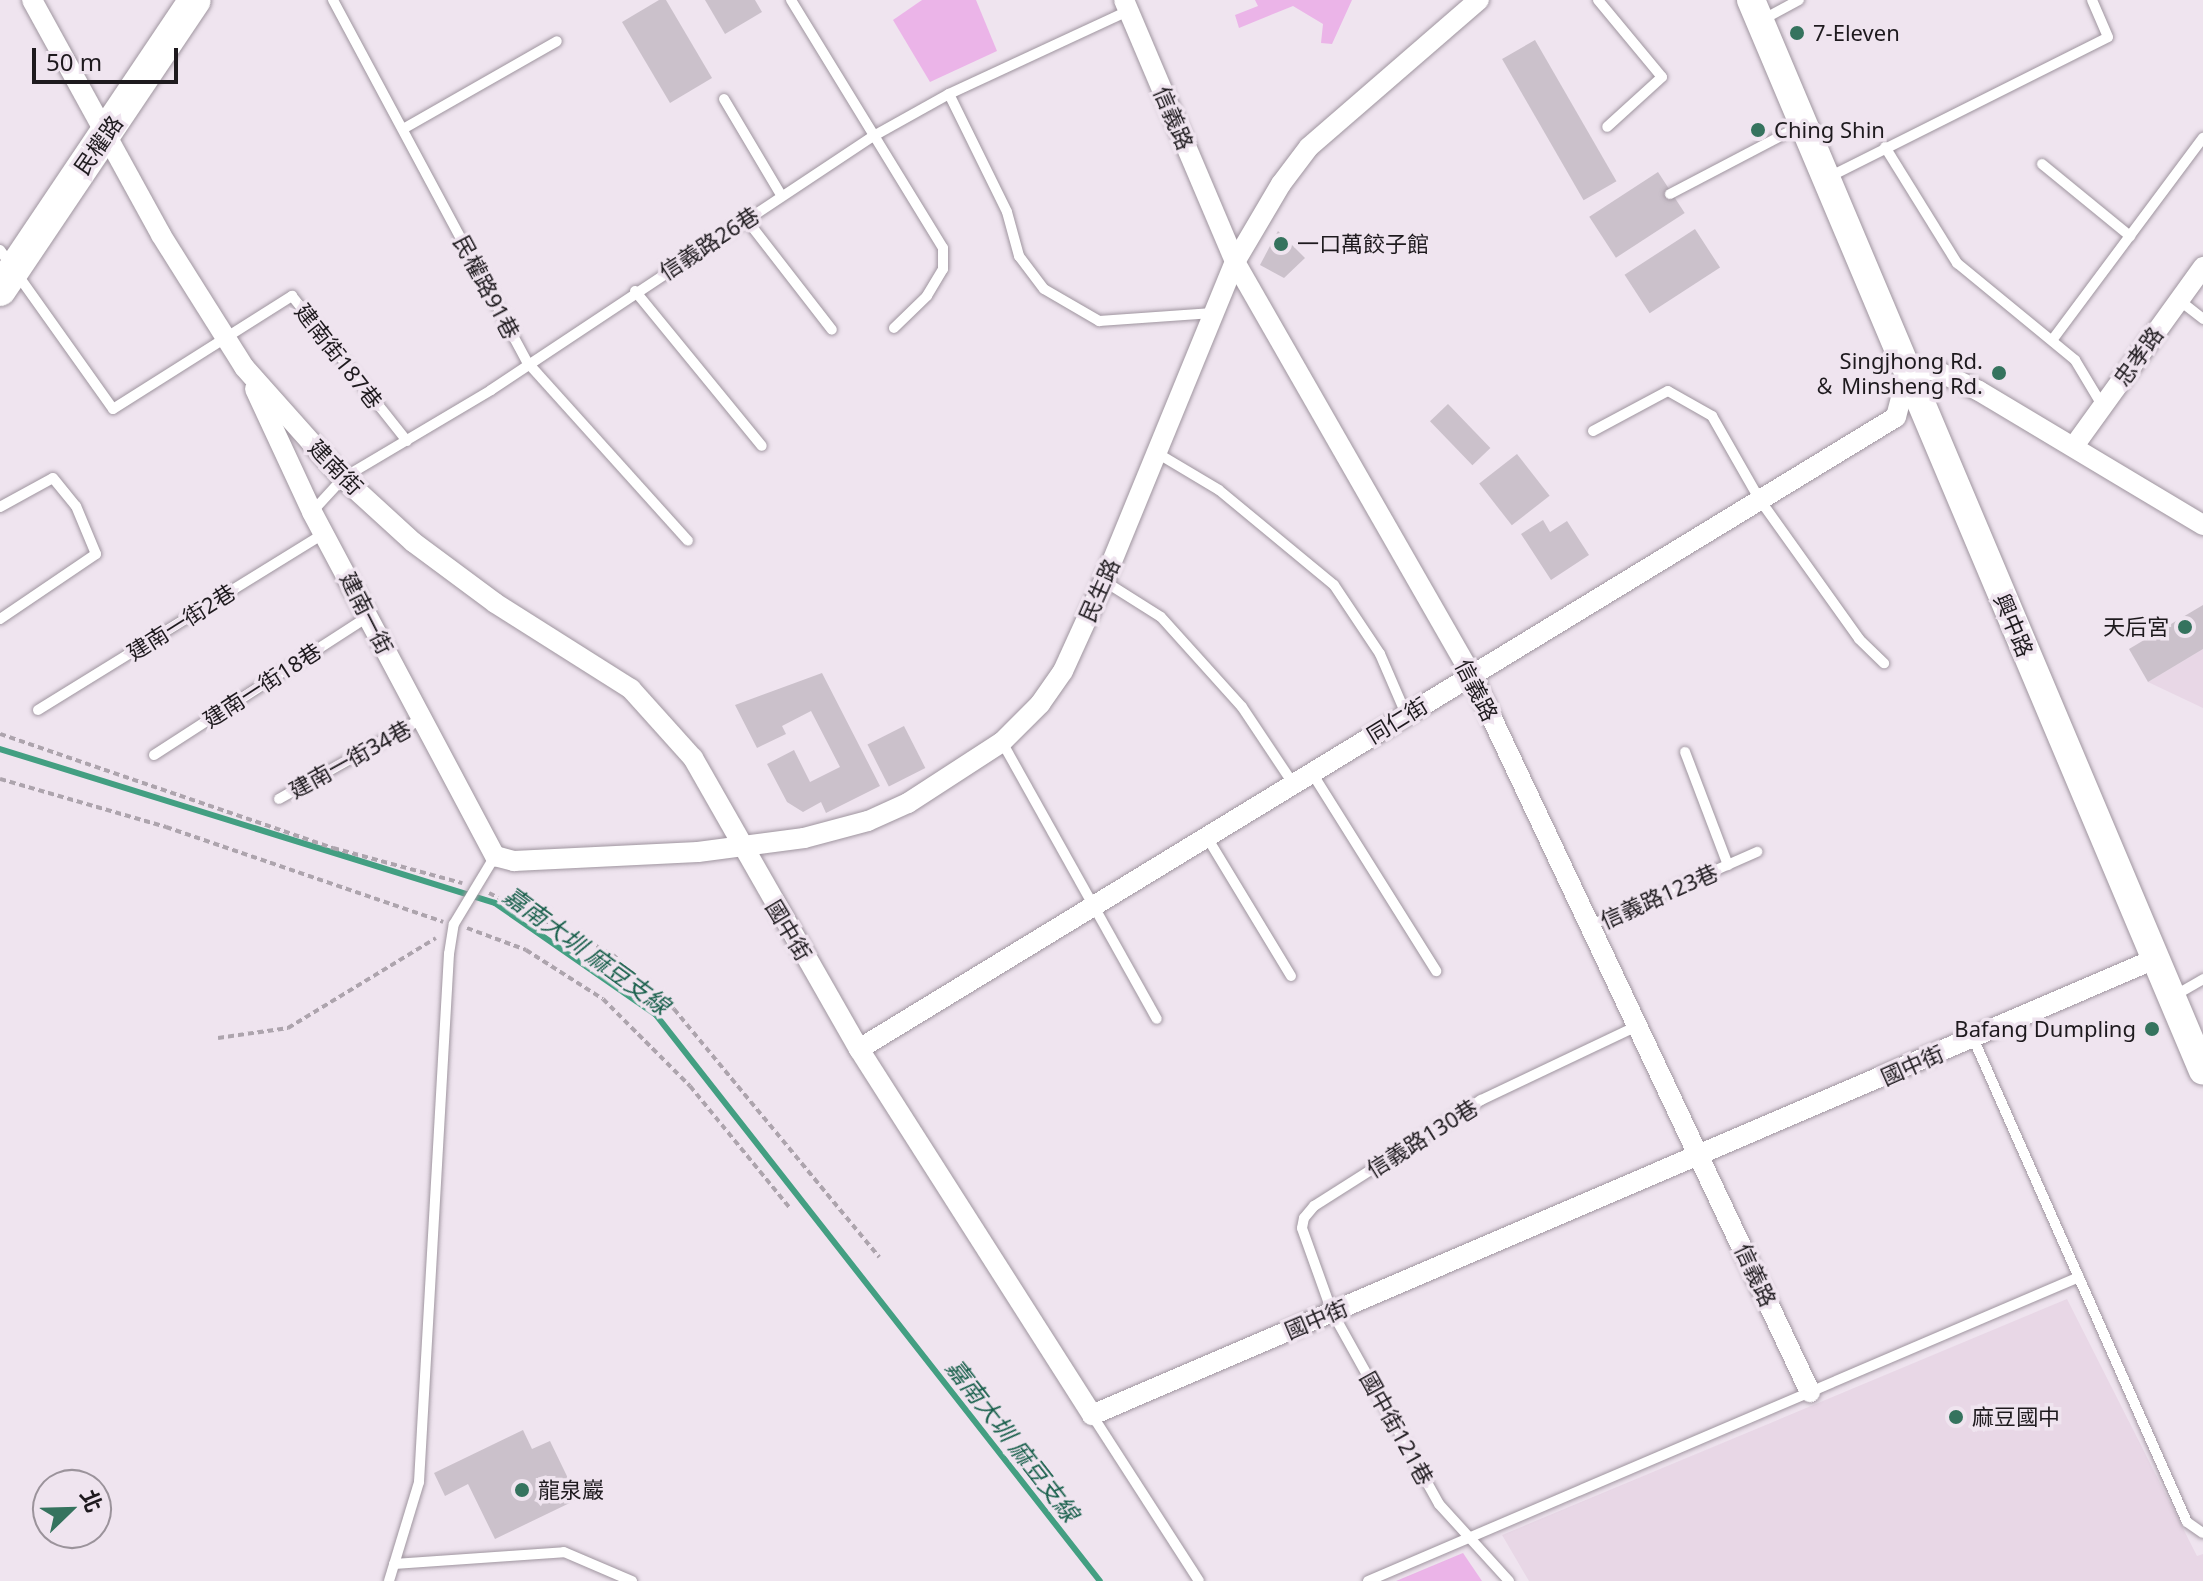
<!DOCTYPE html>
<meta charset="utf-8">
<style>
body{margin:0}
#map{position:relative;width:2203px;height:1581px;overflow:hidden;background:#efe4ef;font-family:"Noto Sans","Noto Sans TC",sans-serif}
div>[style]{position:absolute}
.built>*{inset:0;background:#e8d7e6}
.green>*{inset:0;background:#ebb4e8}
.stream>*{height:6px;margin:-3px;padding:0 3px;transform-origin:3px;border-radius:3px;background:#439f82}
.building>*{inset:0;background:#cbc1cb;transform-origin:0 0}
.path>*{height:4px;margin-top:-2px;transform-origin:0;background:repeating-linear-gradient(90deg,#ada4ad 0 6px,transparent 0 10px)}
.roads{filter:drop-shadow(0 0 2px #9f959f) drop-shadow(0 0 2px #9f959f)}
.lane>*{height:10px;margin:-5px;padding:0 5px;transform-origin:5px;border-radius:5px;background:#fff}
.street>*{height:20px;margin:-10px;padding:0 10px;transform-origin:10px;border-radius:10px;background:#fff}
.secondary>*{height:28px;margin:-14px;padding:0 14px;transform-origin:14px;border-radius:14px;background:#fff}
.primary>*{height:32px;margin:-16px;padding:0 16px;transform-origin:16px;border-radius:16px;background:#fff}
.dots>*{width:22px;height:22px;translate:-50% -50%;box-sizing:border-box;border:4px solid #efe4ef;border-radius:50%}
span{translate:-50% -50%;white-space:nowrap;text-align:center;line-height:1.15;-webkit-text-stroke:7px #efe4ef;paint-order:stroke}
.poi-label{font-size:22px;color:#1e1a1e}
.left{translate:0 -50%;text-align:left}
.right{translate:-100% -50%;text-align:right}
.street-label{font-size:22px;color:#1e1a1e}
.water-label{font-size:24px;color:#185f4b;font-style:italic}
.north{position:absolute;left:32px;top:1469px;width:80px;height:80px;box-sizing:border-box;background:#efe4ef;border:2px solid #9b939b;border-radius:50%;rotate:67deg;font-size:22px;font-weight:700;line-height:32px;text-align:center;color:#1e1a1e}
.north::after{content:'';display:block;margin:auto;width:28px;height:36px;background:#35735e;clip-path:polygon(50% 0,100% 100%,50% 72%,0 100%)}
.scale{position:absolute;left:32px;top:48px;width:146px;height:36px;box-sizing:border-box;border:4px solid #1e1a1e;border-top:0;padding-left:10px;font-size:24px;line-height:28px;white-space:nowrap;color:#1e1a1e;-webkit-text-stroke:6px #efe4ef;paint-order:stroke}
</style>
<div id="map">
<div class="built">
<div style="clip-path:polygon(2203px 649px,2203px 708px,2148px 682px)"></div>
<div style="clip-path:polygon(2067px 1299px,2197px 1556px,2203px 1554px,2203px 1581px,1529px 1581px,1502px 1535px)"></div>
</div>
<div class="green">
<div style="clip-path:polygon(922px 0,976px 0,997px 51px,930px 82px,893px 20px)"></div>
<div style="clip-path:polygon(1255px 0,1352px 0,1332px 44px,1321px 43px,1323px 24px,1293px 6px,1239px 28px,1235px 15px,1258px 6px)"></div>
<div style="clip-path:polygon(1463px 1553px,1482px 1581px,1396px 1581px)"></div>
</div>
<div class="stream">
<div style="left:0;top:749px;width:518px;rotate:17.28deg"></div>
<div style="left:495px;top:903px;width:196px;rotate:34.8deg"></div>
<div style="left:656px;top:1015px;width:719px;rotate:51.89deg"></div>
</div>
<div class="building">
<div style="clip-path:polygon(659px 0,666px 0,712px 78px,670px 103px,622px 22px)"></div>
<div style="clip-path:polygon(705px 0,755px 0,762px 12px,725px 34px)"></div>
<div style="left:1535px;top:40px;width:163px;height:38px;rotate:60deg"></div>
<div style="left:1658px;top:172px;width:49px;height:82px;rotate:57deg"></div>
<div style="left:1695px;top:229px;width:46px;height:84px;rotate:57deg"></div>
<div style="clip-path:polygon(1278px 231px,1305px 258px,1284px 278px,1260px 265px)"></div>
<div style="left:1448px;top:404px;width:61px;height:25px;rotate:46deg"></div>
<div style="left:1517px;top:454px;width:53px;height:48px;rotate:52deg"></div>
<div style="clip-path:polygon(1543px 520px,1550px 532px,1567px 521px,1589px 555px,1551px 580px,1521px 534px)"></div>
<div style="clip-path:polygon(2203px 605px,2203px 649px,2148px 682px,2129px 649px)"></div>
<div style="clip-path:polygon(822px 673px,880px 786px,826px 813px,821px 802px,803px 812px,787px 802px,767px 764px,794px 750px,810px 782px,840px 767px,811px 711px,782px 726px,786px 734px,757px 748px,735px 705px)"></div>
<div style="left:904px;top:726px;width:47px;height:41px;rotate:63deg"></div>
<div style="clip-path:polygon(523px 1430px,532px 1449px,550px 1441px,578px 1499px,495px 1539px,468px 1484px,445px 1496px,434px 1473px)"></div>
</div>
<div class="path">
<div style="left:0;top:734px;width:352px;rotate:18.9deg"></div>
<div style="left:333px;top:848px;width:134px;rotate:15.2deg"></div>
<div style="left:0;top:779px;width:173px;rotate:16.1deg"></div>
<div style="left:166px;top:827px;width:293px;rotate:18.9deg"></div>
<div style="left:489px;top:893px;width:137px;rotate:26.4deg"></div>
<div style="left:612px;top:954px;width:83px;rotate:41.6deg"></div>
<div style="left:674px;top:1009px;width:322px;rotate:50.4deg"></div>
<div style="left:467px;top:928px;width:63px;rotate:20.4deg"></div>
<div style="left:526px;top:950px;width:91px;rotate:32.5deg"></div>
<div style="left:603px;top:999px;width:123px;rotate:45deg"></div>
<div style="left:690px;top:1086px;width:158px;rotate:50.7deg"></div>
<div style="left:218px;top:1038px;width:71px;rotate:-8.1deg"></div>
<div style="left:288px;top:1028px;width:173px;rotate:-31.3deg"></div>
</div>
<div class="roads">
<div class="lane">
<div style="left:333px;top:0;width:412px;rotate:61.8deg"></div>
<div style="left:528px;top:363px;width:239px;rotate:48deg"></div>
<div style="left:791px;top:0;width:291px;rotate:58.5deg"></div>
<div style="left:943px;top:248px;width:21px;rotate:90deg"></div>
<div style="left:943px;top:269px;width:31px;rotate:121deg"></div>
<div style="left:927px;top:296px;width:46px;rotate:135.9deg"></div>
<div style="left:1598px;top:0;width:100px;rotate:50.3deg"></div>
<div style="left:1662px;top:77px;width:74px;rotate:137.7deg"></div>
<div style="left:1762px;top:20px;width:42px;rotate:-28.4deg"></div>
<div style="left:949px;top:94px;width:131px;rotate:63.8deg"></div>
<div style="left:1007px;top:212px;width:46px;rotate:74.7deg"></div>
<div style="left:1019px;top:256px;width:41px;rotate:52.9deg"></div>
<div style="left:1044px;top:289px;width:64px;rotate:30.2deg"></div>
<div style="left:1099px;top:321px;width:114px;rotate:-4deg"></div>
<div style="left:724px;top:99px;width:112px;rotate:59.3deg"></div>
<div style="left:403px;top:129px;width:177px;rotate:-29.7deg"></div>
<div style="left:1885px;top:147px;width:137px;rotate:58.2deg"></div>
<div style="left:1957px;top:263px;width:153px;rotate:39.4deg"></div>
<div style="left:2075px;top:360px;width:52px;rotate:59deg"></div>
<div style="left:2042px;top:164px;width:114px;rotate:39.3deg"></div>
<div style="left:1827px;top:178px;width:314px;rotate:-26.6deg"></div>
<div style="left:2108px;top:37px;width:40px;rotate:-113.4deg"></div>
<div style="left:1670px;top:194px;width:149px;rotate:-27.6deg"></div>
<div style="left:746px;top:219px;width:140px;rotate:52.2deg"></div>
<div style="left:0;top:250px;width:195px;rotate:54.6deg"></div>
<div style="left:113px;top:409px;width:212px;rotate:-32.3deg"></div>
<div style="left:292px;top:296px;width:185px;rotate:51.6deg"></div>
<div style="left:635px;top:291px;width:200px;rotate:50.7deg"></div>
<div style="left:2179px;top:300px;width:31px;rotate:38deg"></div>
<div style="left:2053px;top:339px;width:251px;rotate:-53.3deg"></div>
<div style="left:1593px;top:431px;width:85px;rotate:-28.1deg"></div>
<div style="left:1668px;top:391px;width:51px;rotate:29.6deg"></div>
<div style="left:1712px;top:416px;width:97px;rotate:60.3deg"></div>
<div style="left:1760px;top:500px;width:171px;rotate:54.5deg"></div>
<div style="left:1859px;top:639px;width:35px;rotate:44deg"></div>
<div style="left:1157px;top:453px;width:72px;rotate:30.8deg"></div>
<div style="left:1219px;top:490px;width:149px;rotate:39.6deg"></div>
<div style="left:1334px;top:585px;width:83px;rotate:56.3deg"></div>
<div style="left:1380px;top:654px;width:65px;rotate:66.6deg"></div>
<div style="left:0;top:507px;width:60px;rotate:-28.7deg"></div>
<div style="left:53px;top:478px;width:36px;rotate:51deg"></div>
<div style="left:76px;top:506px;width:52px;rotate:67.4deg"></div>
<div style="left:96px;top:554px;width:116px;rotate:145.9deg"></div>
<div style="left:312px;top:512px;width:46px;rotate:-47.6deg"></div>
<div style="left:343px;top:478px;width:172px;rotate:-30.7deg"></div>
<div style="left:491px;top:390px;width:457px;rotate:-33.6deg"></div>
<div style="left:872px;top:137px;width:88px;rotate:-29.2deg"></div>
<div style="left:949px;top:94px;width:197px;rotate:-24.9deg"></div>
<div style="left:1104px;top:581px;width:67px;rotate:32.3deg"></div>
<div style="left:1161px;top:617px;width:121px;rotate:48deg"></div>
<div style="left:1242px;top:707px;width:90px;rotate:56.3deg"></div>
<div style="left:38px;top:710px;width:337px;rotate:-31.7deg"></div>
<div style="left:1002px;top:742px;width:317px;rotate:60.8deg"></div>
<div style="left:1685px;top:752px;width:121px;rotate:69.2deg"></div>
<div style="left:154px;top:755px;width:256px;rotate:-32.9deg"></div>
<div style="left:1312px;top:773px;width:234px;rotate:57.9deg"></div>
<div style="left:279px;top:799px;width:163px;rotate:-29.4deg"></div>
<div style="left:1205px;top:834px;width:166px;rotate:58.8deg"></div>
<div style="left:1589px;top:926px;width:184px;rotate:-23.8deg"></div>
<div style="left:2174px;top:996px;width:34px;rotate:-30deg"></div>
<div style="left:1973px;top:1038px;width:529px;rotate:66.15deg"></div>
<div style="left:2187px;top:1522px;width:19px;rotate:35deg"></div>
<div style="left:1092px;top:1415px;width:197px;rotate:57.2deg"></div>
<div style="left:394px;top:1564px;width:170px;rotate:-4deg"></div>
<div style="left:564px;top:1552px;width:74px;rotate:23.1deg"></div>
<div style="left:389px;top:1581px;width:103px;rotate:-73.1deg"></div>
<div style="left:419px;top:1482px;width:529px;rotate:-86.75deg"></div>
<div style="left:449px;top:954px;width:30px;rotate:-81deg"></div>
<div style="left:454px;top:924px;width:79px;rotate:-58.9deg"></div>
<div style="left:1368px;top:1581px;width:773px;rotate:-23.15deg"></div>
<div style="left:1509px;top:1581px;width:104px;rotate:-132.3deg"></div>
<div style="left:1439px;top:1504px;width:220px;rotate:-119.1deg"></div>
<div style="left:1332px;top:1312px;width:89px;rotate:-109.7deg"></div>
<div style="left:1302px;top:1228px;width:10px;rotate:-79deg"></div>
<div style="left:1304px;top:1218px;width:16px;rotate:-50deg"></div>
<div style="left:1314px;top:1206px;width:198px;rotate:-32.4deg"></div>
<div style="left:1481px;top:1100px;width:173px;rotate:-25.4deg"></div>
</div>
<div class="street">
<div style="left:32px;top:0;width:268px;rotate:61.2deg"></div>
<div style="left:161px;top:235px;width:156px;rotate:57.8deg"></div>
<div style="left:244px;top:367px;width:149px;rotate:48.3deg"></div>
<div style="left:343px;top:478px;width:95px;rotate:42.4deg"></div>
<div style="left:413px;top:542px;width:102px;rotate:36.6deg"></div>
<div style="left:495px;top:603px;width:161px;rotate:32.3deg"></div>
<div style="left:631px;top:689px;width:93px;rotate:48.1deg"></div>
<div style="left:693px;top:758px;width:335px;rotate:60.3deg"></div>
<div style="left:859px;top:1049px;width:434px;rotate:57.5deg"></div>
<div style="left:1092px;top:1415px;width:1159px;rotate:-23.22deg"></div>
<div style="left:1124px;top:0;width:285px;rotate:67deg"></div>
<div style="left:1235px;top:262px;width:477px;rotate:60.2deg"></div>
<div style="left:1472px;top:676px;width:792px;rotate:64.73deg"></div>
<div style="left:255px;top:389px;width:136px;rotate:65.1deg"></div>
<div style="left:312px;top:512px;width:390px;rotate:62deg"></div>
<div style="left:495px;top:856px;width:20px;rotate:15deg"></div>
<div style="left:514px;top:861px;width:184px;rotate:-2.8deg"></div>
<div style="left:698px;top:852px;width:107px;rotate:-7.5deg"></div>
<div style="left:804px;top:838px;width:66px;rotate:-14.9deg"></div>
<div style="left:868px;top:821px;width:44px;rotate:-24.2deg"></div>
<div style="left:908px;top:803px;width:112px;rotate:-33deg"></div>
<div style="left:1002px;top:742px;width:54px;rotate:-45deg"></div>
<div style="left:1040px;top:704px;width:40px;rotate:-55.1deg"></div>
<div style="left:1063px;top:671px;width:99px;rotate:-65.5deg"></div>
<div style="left:1104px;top:581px;width:345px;rotate:-67.7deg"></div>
<div style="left:1235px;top:262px;width:91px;rotate:-59.5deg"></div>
<div style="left:1281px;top:184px;width:46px;rotate:-52.9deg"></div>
<div style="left:1309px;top:147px;width:225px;rotate:-40.9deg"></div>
<div style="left:2074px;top:446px;width:221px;rotate:-54.2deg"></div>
<div style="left:859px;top:1049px;width:1214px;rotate:-31.36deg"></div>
<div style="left:1896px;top:417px;width:48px;rotate:-75.4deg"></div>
<div style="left:1908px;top:371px;width:27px;rotate:-2deg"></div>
<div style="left:1935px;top:370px;width:49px;rotate:25.5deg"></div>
<div style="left:1979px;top:391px;width:261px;rotate:30.9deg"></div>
</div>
<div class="secondary">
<div style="left:1751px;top:0;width:1162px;rotate:67.12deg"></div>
</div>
<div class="primary">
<div style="left:0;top:290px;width:349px;rotate:-56.1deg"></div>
</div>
</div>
<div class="dots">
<div style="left:1797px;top:33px;background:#35735e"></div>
<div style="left:1758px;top:130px;background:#35735e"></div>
<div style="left:1281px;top:244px;background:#35735e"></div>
<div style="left:1999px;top:373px;background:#35735e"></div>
<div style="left:2185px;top:627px;background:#35735e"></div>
<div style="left:2152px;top:1029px;background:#35735e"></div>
<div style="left:1956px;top:1417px;background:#35735e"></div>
<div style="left:522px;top:1490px;background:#35735e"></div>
</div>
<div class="poi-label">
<span class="left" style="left:1813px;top:33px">7-Eleven</span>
<span class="left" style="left:1774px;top:130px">Ching Shin</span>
<span class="left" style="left:1297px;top:244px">一口萬餃子館</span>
<span class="right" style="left:1983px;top:373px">Singjhong Rd.<br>＆ Minsheng Rd.</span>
<span class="right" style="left:2169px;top:627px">天后宮</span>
<span class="right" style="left:2136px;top:1029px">Bafang Dumpling</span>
<span class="left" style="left:1972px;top:1417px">麻豆國中</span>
<span class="left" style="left:538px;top:1490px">龍泉巖</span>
</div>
<div class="street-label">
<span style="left:1174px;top:118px;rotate:67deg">信義路</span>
<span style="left:98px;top:145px;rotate:-55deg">民權路</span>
<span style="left:709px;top:243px;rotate:-33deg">信義路26巷</span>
<span style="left:487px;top:287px;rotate:62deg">民權路91巷</span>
<span style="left:339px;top:356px;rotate:52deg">建南街187巷</span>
<span style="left:2138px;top:356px;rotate:-54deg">忠孝路</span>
<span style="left:336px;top:467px;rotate:46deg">建南街</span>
<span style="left:1099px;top:590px;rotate:-66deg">民生路</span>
<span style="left:367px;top:613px;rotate:63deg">建南一街</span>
<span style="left:181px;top:622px;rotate:-32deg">建南一街2巷</span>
<span style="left:2014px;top:625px;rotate:67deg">興中路</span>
<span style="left:262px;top:685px;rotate:-33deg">建南一街18巷</span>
<span style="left:1477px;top:690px;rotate:63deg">信義路</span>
<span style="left:1397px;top:720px;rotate:-31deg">同仁街</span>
<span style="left:350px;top:759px;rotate:-29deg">建南一街34巷</span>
<span style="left:1659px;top:896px;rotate:-24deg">信義路123巷</span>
<span style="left:789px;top:930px;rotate:59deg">國中街</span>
<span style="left:1912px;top:1065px;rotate:-24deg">國中街</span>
<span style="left:1422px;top:1138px;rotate:-32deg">信義路130巷</span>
<span style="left:1756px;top:1275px;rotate:65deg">信義路</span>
<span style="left:1316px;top:1319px;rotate:-23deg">國中街</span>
<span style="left:1397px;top:1428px;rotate:61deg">國中街121巷</span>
</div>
<div class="water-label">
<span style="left:587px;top:950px;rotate:36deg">嘉南大圳 麻豆支線</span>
<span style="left:1013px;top:1440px;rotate:52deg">嘉南大圳 麻豆支線</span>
</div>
<div class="north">北</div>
<div class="scale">50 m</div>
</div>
